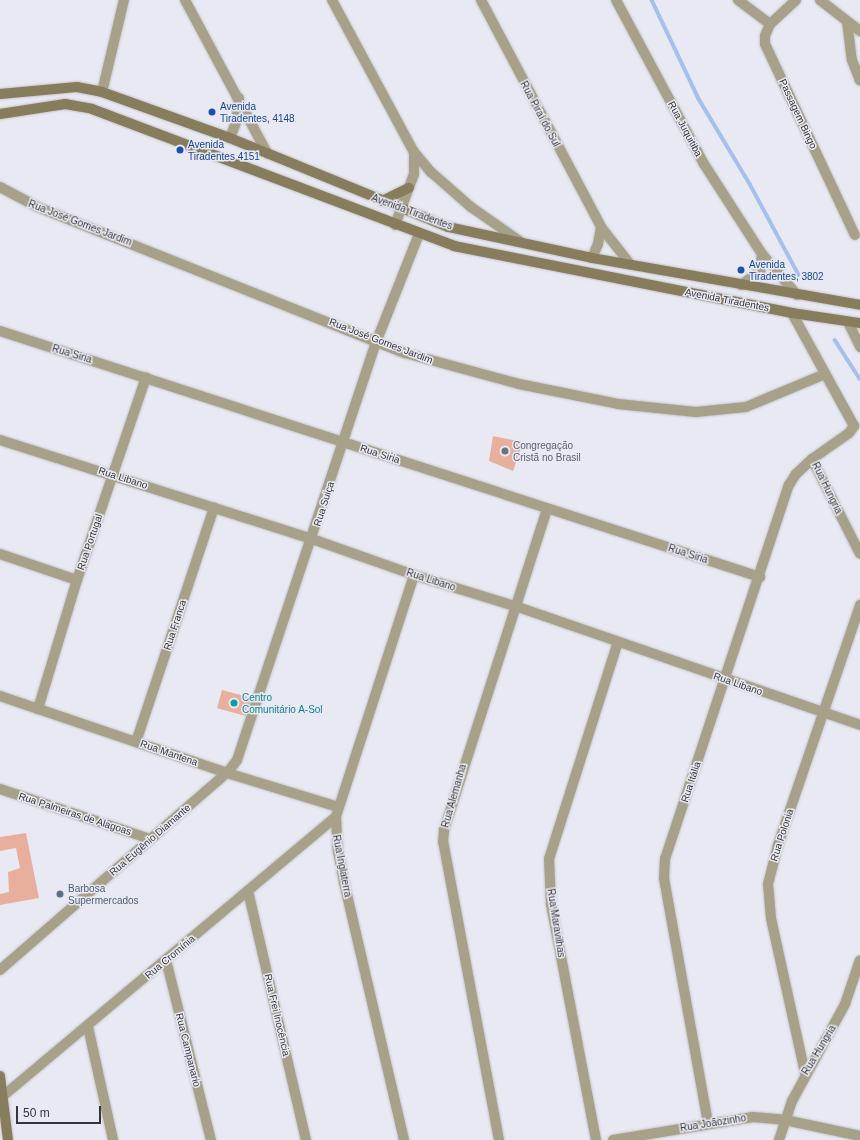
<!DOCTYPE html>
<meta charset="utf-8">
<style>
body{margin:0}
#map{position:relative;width:860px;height:1140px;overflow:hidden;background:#e9e9f3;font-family:Arial,sans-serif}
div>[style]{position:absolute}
.stream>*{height:3.5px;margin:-1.75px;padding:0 1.75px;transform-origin:1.75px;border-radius:1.75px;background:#a4c1ee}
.building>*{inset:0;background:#e8b09c;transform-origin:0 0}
.roads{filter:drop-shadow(0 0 1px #c5c5ce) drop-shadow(0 0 1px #c5c5ce)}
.minor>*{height:10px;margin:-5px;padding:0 5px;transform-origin:5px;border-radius:5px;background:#a7a18a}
.tertiary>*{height:10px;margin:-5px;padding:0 5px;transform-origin:5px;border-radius:5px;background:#a7a18a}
.secondary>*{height:10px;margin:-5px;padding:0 5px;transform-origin:5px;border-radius:5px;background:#877d5c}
.dots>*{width:11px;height:11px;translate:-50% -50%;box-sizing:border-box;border:2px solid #e9e9f3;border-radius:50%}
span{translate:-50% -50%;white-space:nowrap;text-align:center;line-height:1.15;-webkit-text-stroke:3px #e9e9f3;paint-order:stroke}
.transit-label{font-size:10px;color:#164399}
.left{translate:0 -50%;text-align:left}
.street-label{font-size:10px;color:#36363a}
.worship-label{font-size:10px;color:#5b616d}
.culture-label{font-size:10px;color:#0d838f}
.service-label{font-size:10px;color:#4e5e75}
.scale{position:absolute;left:16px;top:1106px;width:85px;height:18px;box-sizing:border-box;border:2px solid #36363a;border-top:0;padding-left:5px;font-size:12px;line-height:14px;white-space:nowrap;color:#36363a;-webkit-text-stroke:3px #e9e9f3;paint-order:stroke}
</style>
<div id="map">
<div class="stream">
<div style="left:652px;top:0;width:110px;rotate:64.6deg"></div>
<div style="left:699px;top:99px;width:99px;rotate:59deg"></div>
<div style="left:750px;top:184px;width:103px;rotate:61.7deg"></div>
<div style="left:835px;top:340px;width:46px;rotate:57.3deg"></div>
</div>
<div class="building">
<div style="clip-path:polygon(493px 436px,523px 442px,513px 471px,489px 461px)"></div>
<div style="left:222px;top:690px;width:30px;height:19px;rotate:15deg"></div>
<div style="clip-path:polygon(26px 833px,39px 898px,0 905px,0 894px,9px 892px,8px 872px,20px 868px,16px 848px,0 851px,0 837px)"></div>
</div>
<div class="roads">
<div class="minor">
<div style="left:185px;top:0;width:174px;rotate:61.8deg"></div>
<div style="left:332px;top:0;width:173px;rotate:61.7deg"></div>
<div style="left:414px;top:152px;width:26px;rotate:50deg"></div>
<div style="left:431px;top:172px;width:53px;rotate:41.2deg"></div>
<div style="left:471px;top:207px;width:61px;rotate:35deg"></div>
<div style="left:481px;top:0;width:257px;rotate:62.1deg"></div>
<div style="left:601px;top:227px;width:47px;rotate:51.9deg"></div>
<div style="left:616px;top:0;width:186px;rotate:61.8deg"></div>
<div style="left:704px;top:164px;width:107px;rotate:57.2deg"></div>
<div style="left:762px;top:254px;width:54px;rotate:49.5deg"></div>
<div style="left:738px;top:0;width:40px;rotate:37deg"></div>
<div style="left:796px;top:0;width:35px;rotate:137deg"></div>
<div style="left:770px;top:24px;width:13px;rotate:113deg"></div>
<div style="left:765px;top:36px;width:8px;rotate:90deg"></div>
<div style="left:765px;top:44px;width:211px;rotate:64.8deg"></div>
<div style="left:820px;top:0;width:51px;rotate:37.8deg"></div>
<div style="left:847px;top:21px;width:39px;rotate:83deg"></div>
<div style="left:852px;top:60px;width:22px;rotate:69deg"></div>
<div style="left:102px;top:92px;width:95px;rotate:-76.6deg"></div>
<div style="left:230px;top:138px;width:17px;rotate:-69deg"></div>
<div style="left:236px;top:122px;width:24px;rotate:-83deg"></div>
<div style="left:0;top:187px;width:40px;rotate:28deg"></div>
<div style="left:35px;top:206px;width:398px;rotate:21.7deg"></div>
<div style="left:405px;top:353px;width:118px;rotate:15.2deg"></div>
<div style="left:519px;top:384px;width:101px;rotate:11.4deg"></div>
<div style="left:618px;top:404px;width:78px;rotate:5.9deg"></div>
<div style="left:696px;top:412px;width:50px;rotate:-5.7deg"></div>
<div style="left:746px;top:407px;width:86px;rotate:-22.7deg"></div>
<div style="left:395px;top:225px;width:54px;rotate:-69.6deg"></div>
<div style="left:414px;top:174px;width:22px;rotate:-90deg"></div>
<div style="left:592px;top:258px;width:15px;rotate:-67deg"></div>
<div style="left:598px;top:244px;width:17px;rotate:-80deg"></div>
<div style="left:741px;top:285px;width:24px;rotate:-36deg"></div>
<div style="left:760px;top:271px;width:17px;rotate:-83deg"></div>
<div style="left:848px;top:322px;width:28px;rotate:64deg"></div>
<div style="left:0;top:331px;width:799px;rotate:17.94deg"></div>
<div style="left:0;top:440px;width:327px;rotate:17.6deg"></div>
<div style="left:812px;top:459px;width:106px;rotate:63.2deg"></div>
<div style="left:0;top:554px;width:81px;rotate:18.7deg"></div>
<div style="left:414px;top:575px;width:106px;rotate:17.1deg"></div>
<div style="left:515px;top:606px;width:365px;rotate:19deg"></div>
<div style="left:38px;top:709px;width:135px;rotate:-73.2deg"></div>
<div style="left:77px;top:580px;width:214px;rotate:-71.2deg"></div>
<div style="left:136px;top:742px;width:247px;rotate:-71.6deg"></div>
<div style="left:0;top:789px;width:158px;rotate:18.4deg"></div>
<div style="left:248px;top:891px;width:256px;rotate:76.9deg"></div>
<div style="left:166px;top:960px;width:186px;rotate:76deg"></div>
<div style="left:88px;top:1027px;width:116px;rotate:77.5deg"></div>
<div style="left:805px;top:1073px;width:159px;rotate:-102.4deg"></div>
<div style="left:771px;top:918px;width:34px;rotate:-95deg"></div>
<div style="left:768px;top:884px;width:40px;rotate:-75.6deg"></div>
<div style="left:778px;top:845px;width:254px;rotate:-71.1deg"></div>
<div style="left:3px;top:1096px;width:434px;rotate:-40deg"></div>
<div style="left:708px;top:1123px;width:249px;rotate:-100.2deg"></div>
<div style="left:664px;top:878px;width:19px;rotate:-87deg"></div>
<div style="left:665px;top:859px;width:394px;rotate:-71.7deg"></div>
<div style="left:789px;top:485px;width:13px;rotate:-58deg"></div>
<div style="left:796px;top:474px;width:22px;rotate:-43deg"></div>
<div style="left:812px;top:459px;width:45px;rotate:-35.1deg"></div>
<div style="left:849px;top:433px;width:9px;rotate:-54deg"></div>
<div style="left:854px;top:426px;width:129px;rotate:-118.8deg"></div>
<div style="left:499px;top:1140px;width:303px;rotate:-100.6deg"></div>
<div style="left:443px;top:842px;width:12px;rotate:-85deg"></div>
<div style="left:444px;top:830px;width:337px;rotate:-72.2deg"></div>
<div style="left:596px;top:1140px;width:241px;rotate:-100.8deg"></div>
<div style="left:551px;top:903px;width:44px;rotate:-92.6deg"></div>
<div style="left:549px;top:859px;width:228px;rotate:-72.4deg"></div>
<div style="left:613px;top:1140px;width:142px;rotate:-9.3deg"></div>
<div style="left:753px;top:1117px;width:32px;rotate:5deg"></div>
<div style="left:785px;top:1120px;width:77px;rotate:12deg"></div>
<div style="left:779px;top:1140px;width:41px;rotate:-71.6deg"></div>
<div style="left:792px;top:1101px;width:111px;rotate:-61.3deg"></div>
<div style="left:845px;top:1004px;width:46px;rotate:-71.2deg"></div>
</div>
<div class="tertiary">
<div style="left:312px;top:539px;width:108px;rotate:19.4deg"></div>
<div style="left:414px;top:575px;width:254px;rotate:107.9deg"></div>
<div style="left:336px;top:817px;width:34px;rotate:87deg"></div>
<div style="left:338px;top:851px;width:32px;rotate:79deg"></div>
<div style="left:344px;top:882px;width:265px;rotate:76.9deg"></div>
<div style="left:0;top:696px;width:240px;rotate:18.7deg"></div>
<div style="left:227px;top:773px;width:116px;rotate:17deg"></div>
<div style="left:0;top:970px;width:301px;rotate:-41deg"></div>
<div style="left:227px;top:773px;width:16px;rotate:-52deg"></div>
<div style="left:237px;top:760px;width:443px;rotate:-71.6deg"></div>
<div style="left:377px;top:340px;width:114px;rotate:-68.4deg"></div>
</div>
<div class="secondary">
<div style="left:0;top:94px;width:77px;rotate:-5.2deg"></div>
<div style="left:77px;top:87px;width:25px;rotate:11deg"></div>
<div style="left:102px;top:92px;width:136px;rotate:19.8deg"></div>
<div style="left:230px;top:138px;width:235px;rotate:22.2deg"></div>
<div style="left:448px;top:227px;width:147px;rotate:12.1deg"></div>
<div style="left:592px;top:258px;width:272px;rotate:9.9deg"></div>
<div style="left:0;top:114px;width:66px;rotate:-8.7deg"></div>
<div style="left:65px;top:104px;width:27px;rotate:10deg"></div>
<div style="left:92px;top:109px;width:387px;rotate:20.7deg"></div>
<div style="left:454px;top:246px;width:345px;rotate:11.2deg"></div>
<div style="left:792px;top:313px;width:69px;rotate:8.4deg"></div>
<div style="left:382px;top:201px;width:30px;rotate:-26deg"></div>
<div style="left:0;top:1076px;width:64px;rotate:82.9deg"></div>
</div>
</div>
<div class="dots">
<div style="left:212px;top:112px;background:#1a4fb4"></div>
<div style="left:180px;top:150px;background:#1a4fb4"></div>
<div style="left:741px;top:270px;background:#1a4fb4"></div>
<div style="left:505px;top:451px;background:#6b7280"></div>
<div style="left:234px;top:703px;background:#0f9aa8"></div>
<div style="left:60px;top:894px;background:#5c6f8a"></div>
</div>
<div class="transit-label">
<span class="left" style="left:220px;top:112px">Avenida<br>Tiradentes, 4148</span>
<span class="left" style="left:188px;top:150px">Avenida<br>Tiradentes 4151</span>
<span class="left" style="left:749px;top:270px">Avenida<br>Tiradentes, 3802</span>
</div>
<div class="street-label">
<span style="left:540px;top:114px;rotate:62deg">Rua Piraí do Sul</span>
<span style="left:798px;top:114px;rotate:65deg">Passagem Bingo</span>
<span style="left:685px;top:129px;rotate:62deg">Rua Juquitiba</span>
<span style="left:412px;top:212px;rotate:20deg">Avenida Tiradentes</span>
<span style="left:80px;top:223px;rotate:21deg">Rua José Gomes Jardim</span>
<span style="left:727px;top:300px;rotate:11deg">Avenida Tiradentes</span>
<span style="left:381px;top:341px;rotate:21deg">Rua José Gomes Jardim</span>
<span style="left:72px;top:354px;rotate:17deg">Rua Siria</span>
<span style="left:380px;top:454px;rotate:18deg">Rua Siria</span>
<span style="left:123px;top:478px;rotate:18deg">Rua Libano</span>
<span style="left:827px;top:488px;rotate:64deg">Rua Hungria</span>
<span style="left:324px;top:504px;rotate:-72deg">Rua Suiça</span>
<span style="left:90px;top:542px;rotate:-71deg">Rua Portugal</span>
<span style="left:688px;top:554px;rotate:18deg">Rua Siria</span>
<span style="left:431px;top:580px;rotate:18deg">Rua Libano</span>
<span style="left:175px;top:625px;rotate:-72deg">Rua Franca</span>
<span style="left:738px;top:684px;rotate:19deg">Rua Libano</span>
<span style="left:169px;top:753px;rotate:19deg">Rua Mantena</span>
<span style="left:691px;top:782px;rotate:-72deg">Rua Itália</span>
<span style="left:454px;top:796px;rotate:-74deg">Rua Alemanha</span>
<span style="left:75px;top:814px;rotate:18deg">Rua Palmeiras de Alagoas</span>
<span style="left:782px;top:835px;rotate:-72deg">Rua Polonia</span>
<span style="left:150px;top:840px;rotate:-41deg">Rua Eugênio Diamante</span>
<span style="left:342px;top:866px;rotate:79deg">Rua Inglaterra</span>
<span style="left:556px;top:923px;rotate:81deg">Rua Maravilhas</span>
<span style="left:170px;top:957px;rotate:-40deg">Rua Cromínia</span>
<span style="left:277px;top:1015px;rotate:77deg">Rua Frei Inocência</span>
<span style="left:188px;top:1050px;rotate:76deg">Rua Campanario</span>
<span style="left:819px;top:1050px;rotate:-59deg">Rua Hungria</span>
<span style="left:713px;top:1123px;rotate:-9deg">Rua Joãozinho</span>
</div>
<div class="worship-label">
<span class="left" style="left:513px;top:451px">Congregação<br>Cristã no Brasil</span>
</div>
<div class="culture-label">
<span class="left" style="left:242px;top:703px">Centro<br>Comunitário A-Sol</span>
</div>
<div class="service-label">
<span class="left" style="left:68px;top:894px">Barbosa<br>Supermercados</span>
</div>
<div class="scale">50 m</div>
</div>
